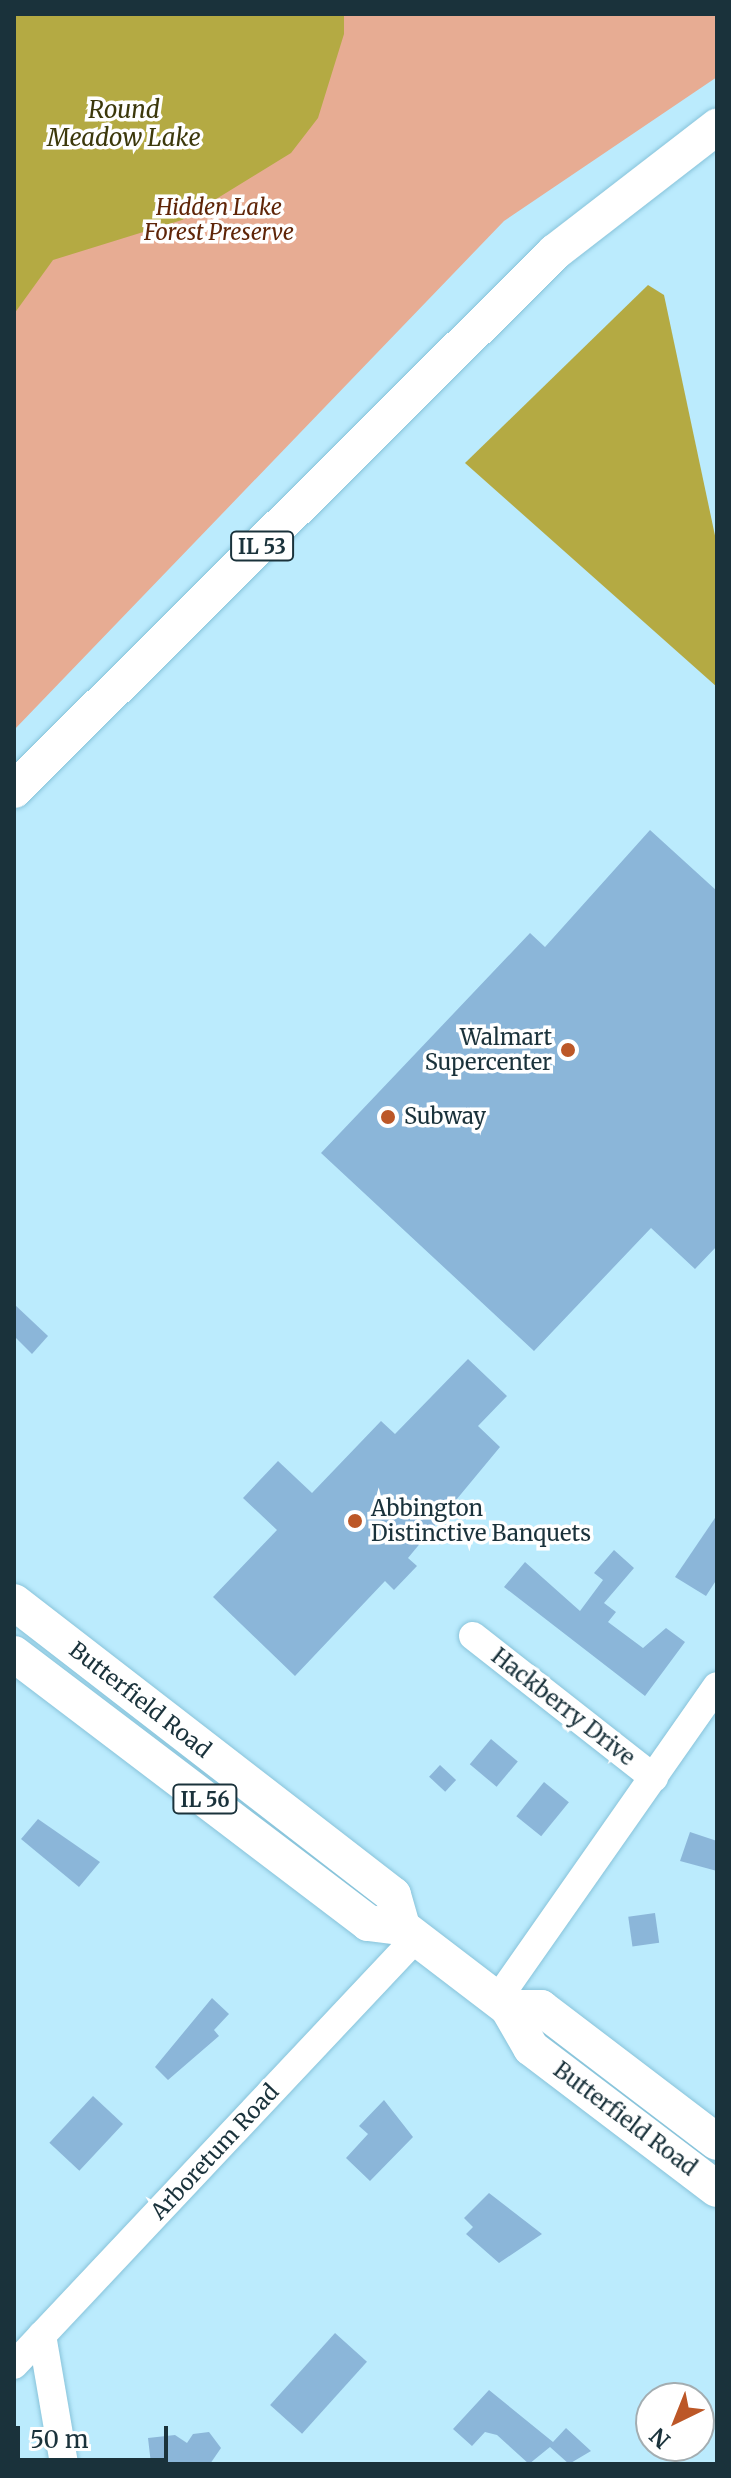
<!DOCTYPE html>
<style>
body{margin:0}
#map{position:relative;width:731px;height:2478px;overflow:hidden;background:#bbebfd;font-family:Merriweather,serif}
div>[style]{position:absolute}
.green>*{inset:0;background:#e7ac93}
.water>*{inset:0;background:#b4aa43}
.building>*{inset:0;background:#8bb6d9;transform-origin:0 0}
.roads{filter:drop-shadow(0 0 2px #88c3da) drop-shadow(0 0 2px #88c3da)}
.minor>*{height:28px;margin:-14px;padding:0 14px;transform-origin:14px;border-radius:14px;background:#fff}
.major>*{height:36px;margin:-18px;padding:0 18px;transform-origin:18px;border-radius:18px;background:#fff}
.dots>*{width:22px;height:22px;translate:-50% -50%;box-sizing:border-box;border:4px solid #fff;border-radius:50%}
span{translate:-50% -50%;white-space:nowrap;text-align:center;line-height:1.15;-webkit-text-stroke:7px #fff;paint-order:stroke}
.shield-label span{padding:2px 6px;background:#fff;border:2px solid;border-radius:6px;-webkit-text-stroke-width:0}
.shield-label{font-size:20px;color:#1a323b;font-weight:700}
.park-label{font-size:22px;color:#5f2508;font-style:italic}
.poi-label{font-size:22px;color:#1a323b}
.right{translate:-100% -50%;text-align:right}
.left{translate:0 -50%;text-align:left}
.street-label{font-size:22px;color:#1a323b}
.water-label{font-size:24px;color:#3c380b;font-style:italic}
.frame{position:absolute;inset:0;border:16px solid #1a323b;pointer-events:none}
.north{position:absolute;left:635px;top:2382px;width:80px;height:80px;box-sizing:border-box;background:#fff;border:2px solid #a3adb1;border-radius:50%;rotate:223deg;font-size:22px;font-weight:700;line-height:32px;text-align:center;color:#1a323b}
.north::after{content:'';display:block;margin:auto;width:28px;height:36px;background:#bc5727;clip-path:polygon(50% 0,100% 100%,50% 72%,0 100%)}
.scale{position:absolute;left:16px;top:2426px;width:152px;height:36px;box-sizing:border-box;border:4px solid #1a323b;border-top:0;padding-left:10px;font-size:24px;line-height:28px;white-space:nowrap;color:#1a323b;-webkit-text-stroke:6px #fff;paint-order:stroke}
</style>
<div id="map">
<div class="green">
<div style="clip-path:polygon(14px 14px,717px 14px,717px 77px,504px 221px,14px 730px)"></div>
</div>
<div class="water">
<div style="clip-path:polygon(14px 14px,344px 14px,344px 34px,318px 118px,291px 153px,182px 220px,53px 260px,14px 314px)"></div>
<div style="clip-path:polygon(648px 285px,664px 295px,717px 545px,717px 687px,465px 463px)"></div>
</div>
<div class="building">
<div style="clip-path:polygon(650px 830px,717px 891px,717px 1246px,695px 1269px,651px 1228px,534px 1351px,321px 1153px,530px 933px,545px 947px)"></div>
<div style="clip-path:polygon(14px 1304px,48px 1336px,32px 1354px,14px 1336px)"></div>
<div style="clip-path:polygon(468px 1359px,507px 1396px,478px 1426px,500px 1447px,408px 1558px,417px 1566px,394px 1590px,385px 1581px,295px 1676px,213px 1597px,277px 1530px,243px 1498px,278px 1461px,312px 1493px,381px 1421px,395px 1434px)"></div>
<div style="clip-path:polygon(717px 1515px,717px 1579px,706px 1596px,675px 1577px)"></div>
<div style="clip-path:polygon(614px 1550px,634px 1568px,604px 1603px,616px 1612px,608px 1622px,643px 1648px,666px 1628px,685px 1642px,645px 1696px,504px 1587px,525px 1562px,580px 1611px,603px 1580px,594px 1573px)"></div>
<div style="left:491px;top:1739px;width:35px;height:33px;rotate:40deg"></div>
<div style="left:440px;top:1765px;width:22px;height:16px;rotate:43deg"></div>
<div style="left:544px;top:1782px;width:32px;height:44px;rotate:39deg"></div>
<div style="clip-path:polygon(38px 1819px,100px 1862px,79px 1887px,21px 1839px)"></div>
<div style="clip-path:polygon(690px 1832px,717px 1841px,717px 1871px,680px 1861px)"></div>
<div style="left:655px;top:1913px;width:30px;height:27px;rotate:82deg"></div>
<div style="clip-path:polygon(212px 1998px,229px 2014px,214px 2030px,219px 2036px,168px 2080px,155px 2067px)"></div>
<div style="left:93px;top:2096px;width:41px;height:64px;rotate:43deg"></div>
<div style="clip-path:polygon(384px 2100px,413px 2137px,370px 2181px,346px 2158px,368px 2134px,359px 2126px)"></div>
<div style="clip-path:polygon(489px 2193px,542px 2234px,499px 2263px,466px 2234px,473px 2227px,464px 2218px)"></div>
<div style="left:335px;top:2333px;width:43px;height:97px;rotate:42deg"></div>
<div style="clip-path:polygon(489px 2390px,553px 2442px,566px 2428px,591px 2451px,569px 2464px,550px 2447px,529px 2464px,497px 2435px,485px 2432px,472px 2446px,453px 2429px)"></div>
<div style="clip-path:polygon(209px 2432px,221px 2448px,210px 2464px,151px 2464px,148px 2438px,175px 2435px,187px 2443px,193px 2434px)"></div>
</div>
<div class="roads">
<div class="minor">
<div style="left:473px;top:1636px;width:230px;rotate:38.1deg"></div>
<div style="left:497px;top:2000px;width:383px;rotate:-55deg"></div>
<div style="left:42px;top:2335px;width:131px;rotate:80.3deg"></div>
<div style="left:14px;top:2365px;width:586px;rotate:-46.73deg"></div>
</div>
<div class="major">
<div style="left:14px;top:790px;width:763px;rotate:-44.84deg"></div>
<div style="left:555px;top:252px;width:205px;rotate:-37.7deg"></div>
<div style="left:14px;top:1602px;width:479px;rotate:37.7deg"></div>
<div style="left:393px;top:1895px;width:33px;rotate:74deg"></div>
<div style="left:14px;top:1654px;width:445px;rotate:37.2deg"></div>
<div style="left:368px;top:1923px;width:34px;rotate:7deg"></div>
<div style="left:402px;top:1927px;width:133px;rotate:37.4deg"></div>
<div style="left:508px;top:2008px;width:46px;rotate:60.1deg"></div>
<div style="left:531px;top:2048px;width:233px;rotate:37.2deg"></div>
<div style="left:508px;top:2008px;width:33px"></div>
<div style="left:541px;top:2008px;width:221px;rotate:37.3deg"></div>
</div>
</div>
<div class="dots">
<div style="left:568px;top:1050px;background:#bc5727"></div>
<div style="left:388px;top:1117px;background:#bc5727"></div>
<div style="left:355px;top:1521px;background:#bc5727"></div>
</div>
<div class="shield-label">
<span style="left:262px;top:546px">IL 53</span>
<span style="left:205px;top:1799px">IL 56</span>
</div>
<div class="park-label">
<span style="left:219px;top:220px">Hidden Lake<br>Forest Preserve</span>
</div>
<div class="poi-label">
<span class="right" style="left:552px;top:1050px">Walmart<br>Supercenter</span>
<span class="left" style="left:404px;top:1117px">Subway</span>
<span class="left" style="left:371px;top:1521px">Abbington<br>Distinctive Banquets</span>
</div>
<div class="street-label">
<span style="left:140px;top:1700px;rotate:38deg">Butterfield Road</span>
<span style="left:563px;top:1707px;rotate:38deg">Hackberry Drive</span>
<span style="left:625px;top:2119px;rotate:37deg">Butterfield Road</span>
<span style="left:215px;top:2152px;rotate:-47deg">Arboretum Road</span>
</div>
<div class="water-label">
<span style="left:124px;top:124px">Round<br>Meadow Lake</span>
</div>
<div class="frame"></div>
<div class="north">N</div>
<div class="scale">50 m</div>
</div>
